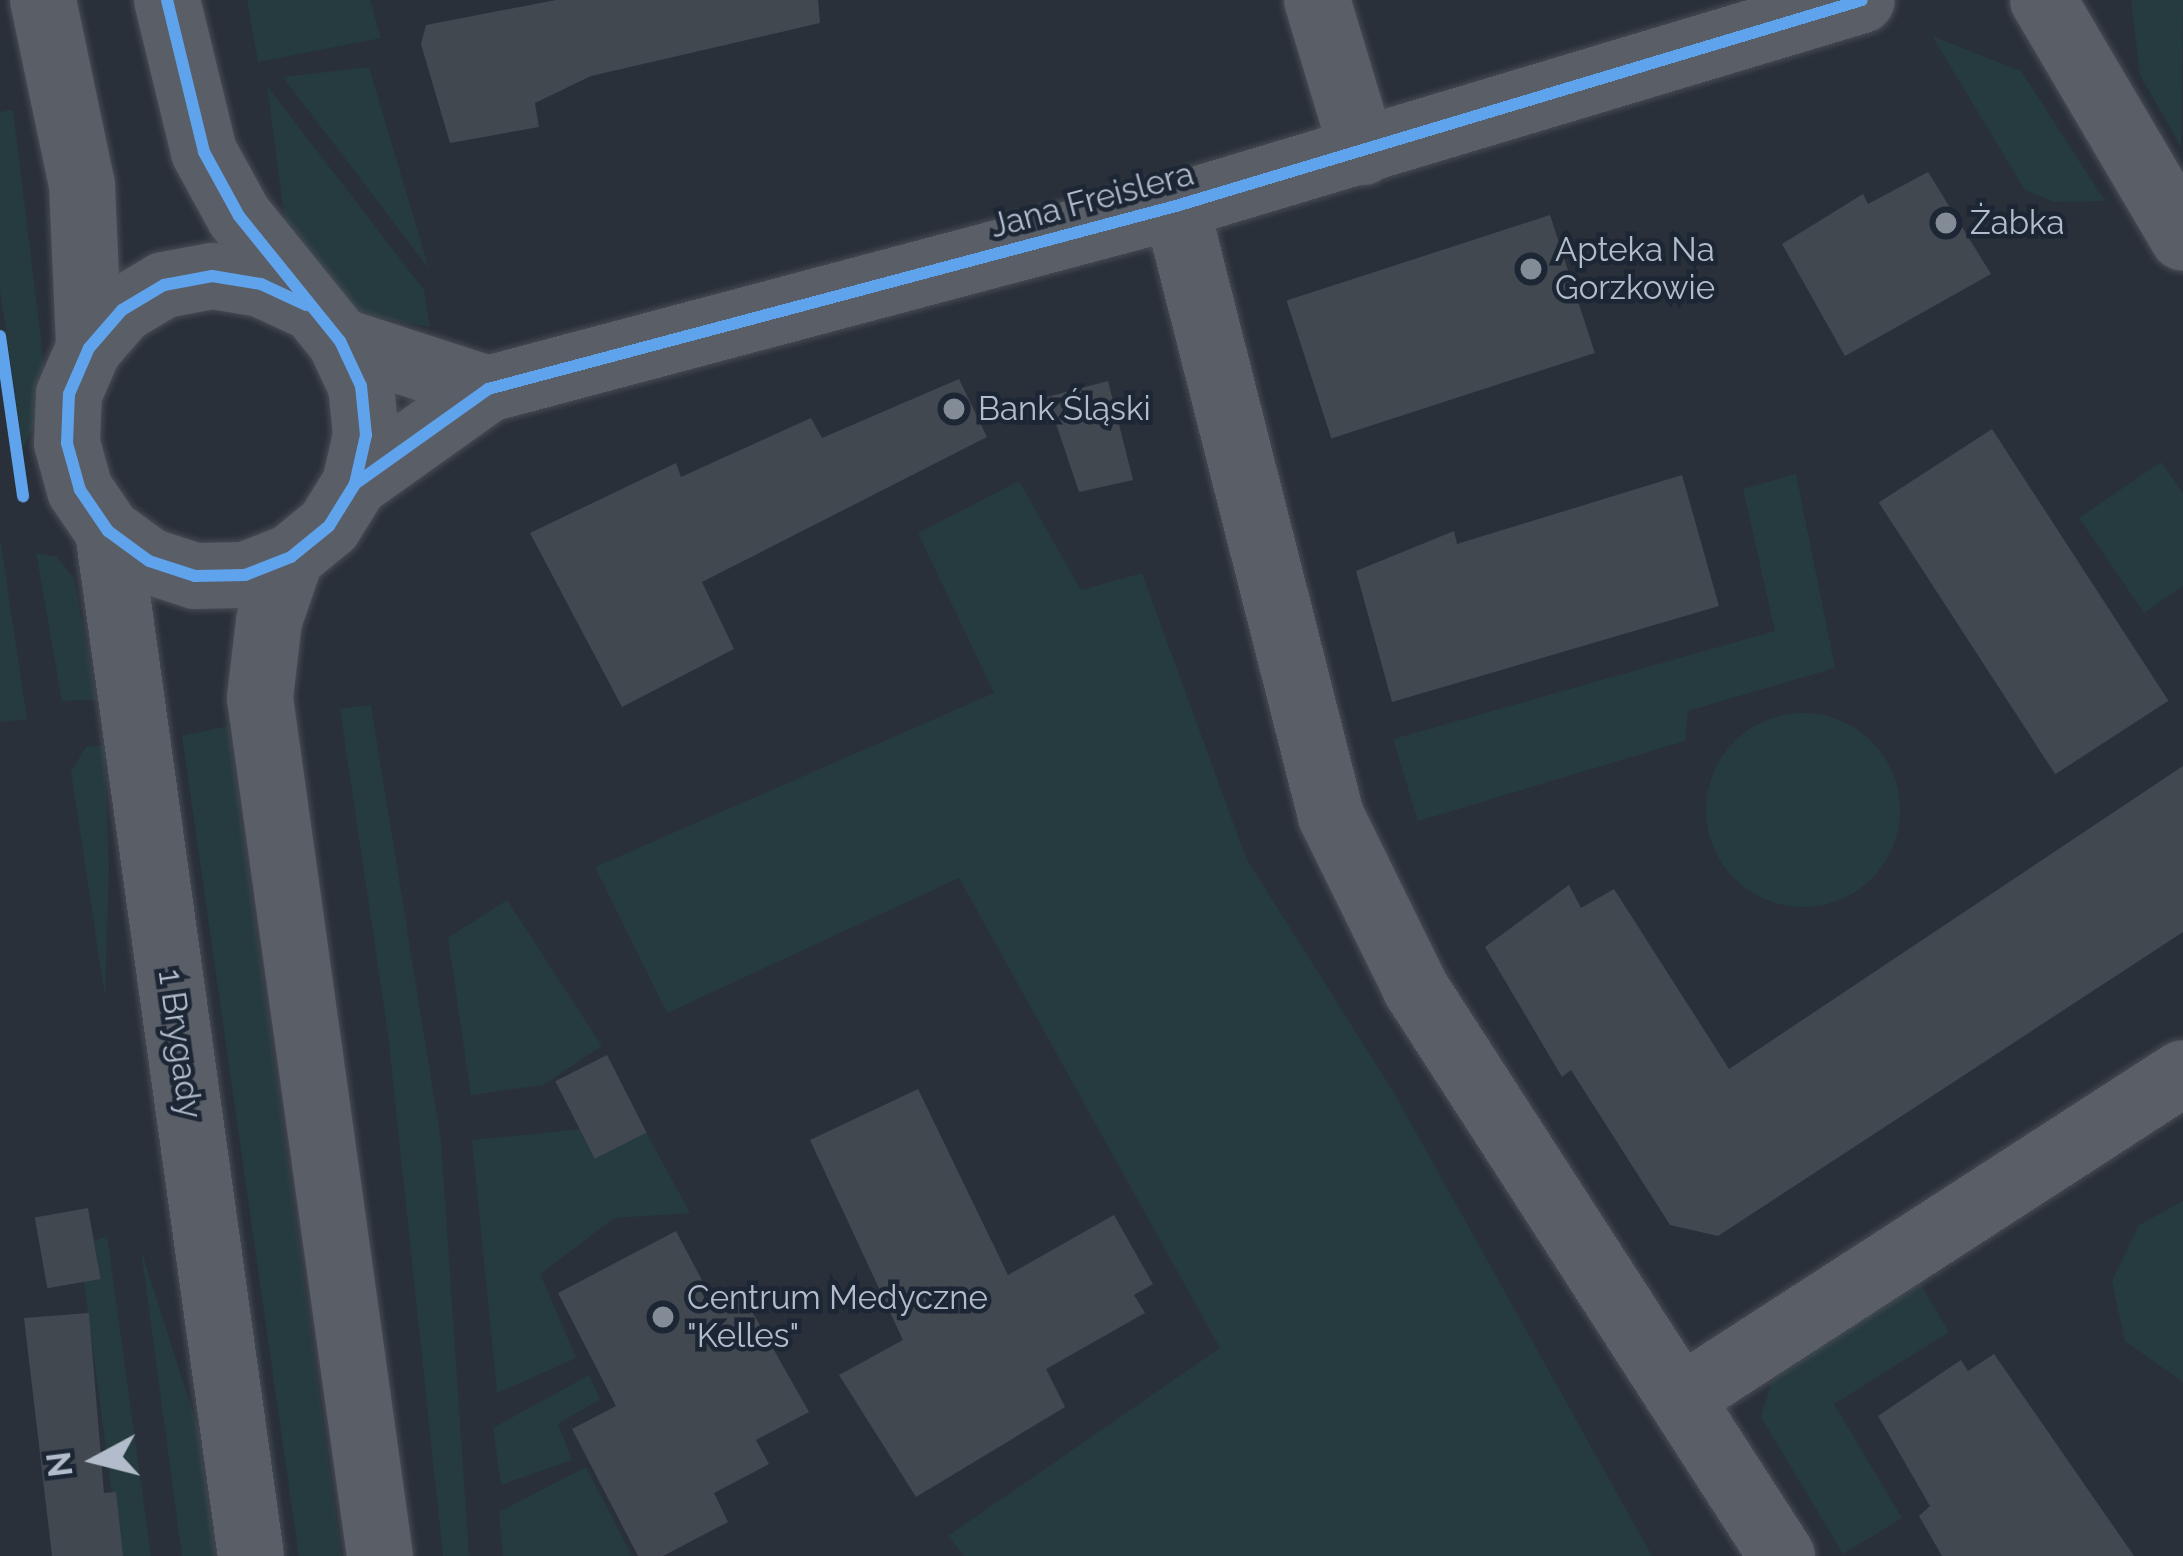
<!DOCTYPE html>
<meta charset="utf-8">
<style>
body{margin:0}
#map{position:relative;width:2183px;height:1556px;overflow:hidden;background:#293039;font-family:Raleway,sans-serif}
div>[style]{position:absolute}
.green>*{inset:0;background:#263b3f}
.round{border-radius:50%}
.building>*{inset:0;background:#424850;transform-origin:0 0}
.roads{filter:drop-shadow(0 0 3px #484c53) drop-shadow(0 0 3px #484c53)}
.minor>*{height:66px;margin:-33px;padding:0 33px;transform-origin:33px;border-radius:33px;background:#5a5e66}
.cycleway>*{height:12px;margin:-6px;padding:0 6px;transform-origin:6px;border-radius:6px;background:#60a3ed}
.dots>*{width:33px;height:33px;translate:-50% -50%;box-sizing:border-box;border:6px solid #1c2634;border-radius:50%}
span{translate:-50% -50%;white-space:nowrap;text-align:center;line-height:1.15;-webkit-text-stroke:9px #1c2634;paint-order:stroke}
.street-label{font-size:33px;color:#b3bcca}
.poi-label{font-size:33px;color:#b3bcca}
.left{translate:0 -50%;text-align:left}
.north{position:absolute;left:36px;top:1400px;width:120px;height:120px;-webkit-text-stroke:9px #1c2634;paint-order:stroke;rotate:263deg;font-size:33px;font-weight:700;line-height:48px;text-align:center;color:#b3bcca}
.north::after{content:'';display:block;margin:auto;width:42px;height:54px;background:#b3bcca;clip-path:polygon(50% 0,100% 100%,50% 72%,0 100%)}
</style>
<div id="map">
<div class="green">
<div style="clip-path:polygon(247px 0,370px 0,381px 38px,258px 62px)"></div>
<div style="clip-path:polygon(2131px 0,2183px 0,2181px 147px,2140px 75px)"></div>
<div style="clip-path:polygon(1932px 36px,2021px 71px,2105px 201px,2055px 202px,2025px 190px)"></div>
<div style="clip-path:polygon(369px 67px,429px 269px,283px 77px)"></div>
<div style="clip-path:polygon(267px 86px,424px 290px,430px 327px,339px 311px,287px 236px)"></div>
<div style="clip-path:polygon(13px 110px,48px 398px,23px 447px,0 290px,0 112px)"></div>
<div style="clip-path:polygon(2161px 462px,2183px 493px,2183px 586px,2144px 613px,2079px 518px)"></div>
<div style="clip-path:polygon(1796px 474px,1835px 668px,1688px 711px,1685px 741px,1418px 821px,1393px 739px,1775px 631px,1743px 489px)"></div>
<div style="clip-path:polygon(1019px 481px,1081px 590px,1142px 573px,1246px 858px,1394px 1093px,1652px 1556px,964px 1556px,948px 1536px,1220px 1348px,959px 878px,667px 1013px,595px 867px,994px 693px,918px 533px)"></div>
<div style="clip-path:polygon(0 538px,27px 719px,0 722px)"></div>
<div style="clip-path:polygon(36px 553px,57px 557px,74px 578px,96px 700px,62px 701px)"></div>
<div style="clip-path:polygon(371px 705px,441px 1141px,469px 1556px,443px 1556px,388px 1034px,340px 709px)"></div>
<div class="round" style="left:1706px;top:713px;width:194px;height:194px"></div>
<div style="clip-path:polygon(228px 726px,338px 1533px,341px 1556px,299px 1556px,182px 736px)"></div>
<div style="clip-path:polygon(104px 745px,109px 865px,105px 997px,71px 771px,86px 747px)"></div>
<div style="clip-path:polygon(507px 900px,602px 1046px,543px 1085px,471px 1095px,448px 938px)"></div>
<div style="clip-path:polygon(641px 1123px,690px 1213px,614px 1218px,540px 1274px,576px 1358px,497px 1393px,472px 1140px)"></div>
<div style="clip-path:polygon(2183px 1201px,2183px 1382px,2125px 1341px,2112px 1281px,2139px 1225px)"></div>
<div style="clip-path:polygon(107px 1236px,151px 1556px,120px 1556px,84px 1281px,100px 1278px,94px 1241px)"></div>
<div style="clip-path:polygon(141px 1250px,197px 1425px,216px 1556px,182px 1556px)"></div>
<div style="clip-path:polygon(1918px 1280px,1949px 1332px,1834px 1404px,1902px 1518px,1843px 1554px,1761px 1417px,1776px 1367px)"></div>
<div style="clip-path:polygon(589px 1375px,600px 1399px,558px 1424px,572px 1460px,501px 1485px,493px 1428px)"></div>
<div style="clip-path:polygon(586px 1467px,632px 1556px,503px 1556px,499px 1512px)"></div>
</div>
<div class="building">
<div style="clip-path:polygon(556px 0,818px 0,820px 23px,591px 76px,535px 103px,539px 127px,450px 143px,421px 44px,426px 25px)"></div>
<div style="clip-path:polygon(1928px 172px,1991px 274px,1845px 356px,1782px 244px,1863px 194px,1868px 204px)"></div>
<div style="left:1550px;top:215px;width:145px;height:277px;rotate:72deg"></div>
<div style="clip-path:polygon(959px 379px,987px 437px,702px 582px,734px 649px,622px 707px,530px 533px,676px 463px,681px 477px,811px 418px,822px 438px)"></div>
<div style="clip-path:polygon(1108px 381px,1133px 480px,1079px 492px,1047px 397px)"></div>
<div style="left:1992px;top:429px;width:324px;height:135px;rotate:57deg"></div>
<div style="clip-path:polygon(1682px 475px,1719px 606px,1392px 702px,1356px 571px,1454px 531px,1457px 544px)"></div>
<div style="clip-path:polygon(2183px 766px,2183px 932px,1718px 1236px,1670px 1225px,1571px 1070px,1562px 1077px,1485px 947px,1569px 885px,1581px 908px,1614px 889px,1729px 1069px)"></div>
<div style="left:607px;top:1055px;width:87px;height:58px;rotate:63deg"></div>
<div style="clip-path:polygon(918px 1089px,1008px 1275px,1114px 1215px,1153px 1284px,1134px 1295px,1145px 1313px,1046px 1369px,1065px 1407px,916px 1497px,839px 1375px,903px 1340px,810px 1140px)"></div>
<div style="left:88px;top:1208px;width:72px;height:54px;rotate:80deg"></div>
<div style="clip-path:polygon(676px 1231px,715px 1305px,741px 1292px,809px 1412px,756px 1440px,769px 1464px,714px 1493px,728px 1522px,663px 1556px,638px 1556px,572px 1429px,616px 1406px,558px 1293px)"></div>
<div style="clip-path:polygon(89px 1313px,104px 1493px,116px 1492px,123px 1556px,52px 1556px,24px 1318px)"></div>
<div style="clip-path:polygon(1994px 1354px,2134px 1556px,1942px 1556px,1919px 1516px,1930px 1506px,1878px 1416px,1961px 1360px,1968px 1371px)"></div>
</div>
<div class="roads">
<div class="minor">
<div style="left:43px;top:0;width:189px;rotate:78.1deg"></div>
<div style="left:82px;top:185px;width:163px;rotate:87.5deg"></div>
<div style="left:167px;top:0;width:156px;rotate:76.3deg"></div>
<div style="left:204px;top:152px;width:73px;rotate:61.3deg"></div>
<div style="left:239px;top:216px;width:161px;rotate:51.1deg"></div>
<div style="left:340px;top:341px;width:50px;rotate:65deg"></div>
<div style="left:361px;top:386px;width:49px;rotate:84.2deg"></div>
<div style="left:366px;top:435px;width:50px;rotate:102.7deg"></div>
<div style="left:355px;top:484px;width:49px;rotate:121.8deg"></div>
<div style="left:329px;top:526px;width:49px;rotate:140.8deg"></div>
<div style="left:291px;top:557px;width:49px;rotate:158.6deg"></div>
<div style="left:245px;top:575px;width:50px;rotate:178.9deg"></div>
<div style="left:195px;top:576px;width:48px;rotate:-161.9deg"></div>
<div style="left:149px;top:561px;width:51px;rotate:-143.8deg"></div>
<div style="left:108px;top:531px;width:50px;rotate:-124.3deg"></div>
<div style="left:80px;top:490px;width:49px;rotate:-105.5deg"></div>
<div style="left:67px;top:443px;width:49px;rotate:-87.7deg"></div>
<div style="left:69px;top:394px;width:50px;rotate:-66.5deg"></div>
<div style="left:89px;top:348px;width:50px;rotate:-49deg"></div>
<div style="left:122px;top:310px;width:49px;rotate:-30.8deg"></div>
<div style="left:164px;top:285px;width:49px;rotate:-10.6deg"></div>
<div style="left:212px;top:276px;width:50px;rotate:9.3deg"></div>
<div style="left:261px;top:284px;width:50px;rotate:25deg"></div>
<div style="left:1317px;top:0;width:159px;rotate:73.2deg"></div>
<div style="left:2043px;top:0;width:276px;rotate:59.5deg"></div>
<div style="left:1176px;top:206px;width:629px;rotate:75.74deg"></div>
<div style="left:1331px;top:816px;width:193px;rotate:63.8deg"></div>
<div style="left:1416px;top:989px;width:675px;rotate:57.16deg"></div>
<div style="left:340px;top:341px;width:156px;rotate:18deg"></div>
<div style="left:355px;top:484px;width:163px;rotate:-35.5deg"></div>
<div style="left:488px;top:389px;width:712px;rotate:-14.9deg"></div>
<div style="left:1176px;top:206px;width:716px;rotate:-16.71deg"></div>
<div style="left:108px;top:531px;width:1035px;rotate:82.06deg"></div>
<div style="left:291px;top:557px;width:68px;rotate:109deg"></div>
<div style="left:269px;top:621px;width:78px;rotate:96.7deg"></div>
<div style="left:260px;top:698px;width:866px;rotate:82.04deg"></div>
<div style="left:1684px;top:1396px;width:594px;rotate:-32.91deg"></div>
</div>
</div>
<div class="cycleway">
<div style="left:167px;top:0;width:156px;rotate:76.3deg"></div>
<div style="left:204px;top:152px;width:73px;rotate:61.3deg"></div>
<div style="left:239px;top:216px;width:161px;rotate:51.1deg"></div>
<div style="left:340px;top:341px;width:50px;rotate:65deg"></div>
<div style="left:361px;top:386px;width:49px;rotate:84.2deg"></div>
<div style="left:366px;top:435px;width:50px;rotate:102.7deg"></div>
<div style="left:355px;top:484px;width:49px;rotate:121.8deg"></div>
<div style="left:329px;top:526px;width:49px;rotate:140.8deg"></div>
<div style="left:291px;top:557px;width:49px;rotate:158.6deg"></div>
<div style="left:245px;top:575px;width:50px;rotate:178.9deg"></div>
<div style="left:195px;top:576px;width:48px;rotate:-161.9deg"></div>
<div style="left:149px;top:561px;width:51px;rotate:-143.8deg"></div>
<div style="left:108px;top:531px;width:50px;rotate:-124.3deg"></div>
<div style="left:80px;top:490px;width:49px;rotate:-105.5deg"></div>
<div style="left:67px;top:443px;width:49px;rotate:-87.7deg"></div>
<div style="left:69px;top:394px;width:50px;rotate:-66.5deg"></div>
<div style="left:89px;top:348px;width:50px;rotate:-49deg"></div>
<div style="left:122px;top:310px;width:49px;rotate:-30.8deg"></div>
<div style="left:164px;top:285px;width:49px;rotate:-10.6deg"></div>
<div style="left:212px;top:276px;width:50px;rotate:9.3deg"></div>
<div style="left:261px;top:284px;width:50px;rotate:25deg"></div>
<div style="left:0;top:336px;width:162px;rotate:81.8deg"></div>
<div style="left:355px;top:484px;width:163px;rotate:-35.5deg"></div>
<div style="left:488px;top:389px;width:712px;rotate:-14.9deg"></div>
<div style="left:1176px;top:206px;width:716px;rotate:-16.71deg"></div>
</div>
<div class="dots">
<div style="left:1946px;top:223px;background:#838b97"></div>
<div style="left:1531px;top:269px;background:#838b97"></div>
<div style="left:954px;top:409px;background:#838b97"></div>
<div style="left:663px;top:1317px;background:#838b97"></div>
</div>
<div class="street-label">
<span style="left:1092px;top:200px;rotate:-15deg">Jana Freislera</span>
<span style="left:180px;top:1044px;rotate:82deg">1 Brygady</span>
</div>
<div class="poi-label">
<span class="left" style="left:1970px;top:223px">Żabka</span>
<span class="left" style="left:1555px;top:269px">Apteka Na<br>Gorzkowie</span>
<span class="left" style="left:978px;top:409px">Bank Śląski</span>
<span class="left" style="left:687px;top:1317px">Centrum Medyczne<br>"Kelles"</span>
</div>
<div class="north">N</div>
</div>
